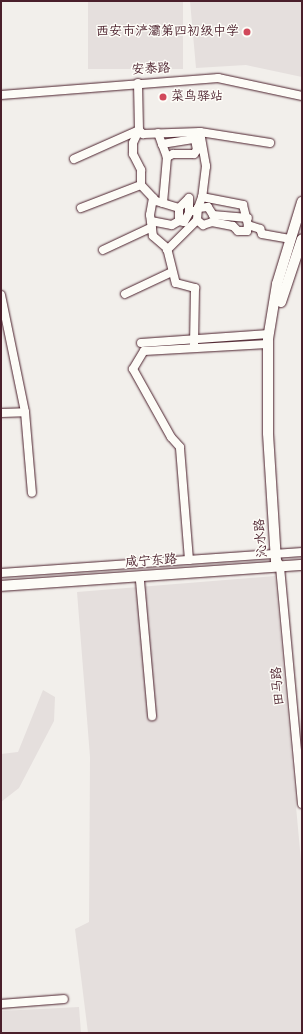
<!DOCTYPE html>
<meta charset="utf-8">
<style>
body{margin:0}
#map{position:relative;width:303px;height:1034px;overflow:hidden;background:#f2efeb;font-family:Kalam,"LXGW WenKai TC",sans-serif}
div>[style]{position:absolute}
.built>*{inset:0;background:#e5dfdd;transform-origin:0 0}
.roads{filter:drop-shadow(0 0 1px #4a1f2b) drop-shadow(0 0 1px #4a1f2b)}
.minor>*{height:8px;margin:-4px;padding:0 4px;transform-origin:4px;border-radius:4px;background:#fdfcf7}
.major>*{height:10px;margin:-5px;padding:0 5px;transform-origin:5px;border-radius:5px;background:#fdfcf7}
.dots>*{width:11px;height:11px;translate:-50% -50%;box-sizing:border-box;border:2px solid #fdfcf7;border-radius:50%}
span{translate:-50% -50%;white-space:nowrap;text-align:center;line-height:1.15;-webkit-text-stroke:3px #fdfcf7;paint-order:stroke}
.poi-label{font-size:13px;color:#4a1f2b}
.right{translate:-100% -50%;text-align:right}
.left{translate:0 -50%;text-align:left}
.street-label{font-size:13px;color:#4a1f2b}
.frame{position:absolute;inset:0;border:2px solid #4a1f2b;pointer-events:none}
</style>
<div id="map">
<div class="built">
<div style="left:88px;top:1px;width:95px;height:68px"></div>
<div style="clip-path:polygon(190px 1px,302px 1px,302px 77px,246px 65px,196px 68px)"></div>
<div style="clip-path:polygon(275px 576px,302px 872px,302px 1033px,88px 1033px,75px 929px,89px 922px,90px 757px,77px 592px)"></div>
<div style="clip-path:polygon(43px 690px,55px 697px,54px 721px,19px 788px,1px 802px,1px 754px,18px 752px)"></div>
<div style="clip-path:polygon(79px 1007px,81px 1033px,1px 1033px,1px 1011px)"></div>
</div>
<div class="roads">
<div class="minor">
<div style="left:138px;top:83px;width:47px;rotate:88.8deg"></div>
<div style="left:139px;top:130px;width:6px;rotate:45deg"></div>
<div style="left:143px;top:134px;width:57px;rotate:-2deg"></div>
<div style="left:200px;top:132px;width:35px;rotate:80deg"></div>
<div style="left:206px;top:166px;width:31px;rotate:97deg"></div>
<div style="left:202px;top:197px;width:42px;rotate:11deg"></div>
<div style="left:243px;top:205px;width:21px;rotate:76deg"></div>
<div style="left:248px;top:225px;width:13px;rotate:18deg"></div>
<div style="left:260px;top:229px;width:5px;rotate:68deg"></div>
<div style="left:262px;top:234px;width:28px;rotate:10deg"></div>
<div style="left:1px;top:95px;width:218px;rotate:-4.5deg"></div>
<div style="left:218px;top:78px;width:86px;rotate:12.1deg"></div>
<div style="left:200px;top:132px;width:71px;rotate:8.9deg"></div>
<div style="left:158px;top:133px;width:12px;rotate:70deg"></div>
<div style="left:162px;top:144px;width:33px;rotate:-9deg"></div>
<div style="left:195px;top:139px;width:11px;rotate:80deg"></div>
<div style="left:197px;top:150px;width:5px;rotate:127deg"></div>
<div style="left:194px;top:154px;width:21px;rotate:180deg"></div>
<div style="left:173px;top:154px;width:7px;rotate:153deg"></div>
<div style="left:167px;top:157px;width:14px;rotate:-111deg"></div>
<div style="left:74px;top:159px;width:71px;rotate:-24deg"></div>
<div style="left:139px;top:130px;width:14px;rotate:115deg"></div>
<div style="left:133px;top:143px;width:11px;rotate:90deg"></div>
<div style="left:133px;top:154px;width:18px;rotate:63deg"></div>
<div style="left:141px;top:170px;width:15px;rotate:90deg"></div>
<div style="left:141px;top:185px;width:22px;rotate:47deg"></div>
<div style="left:156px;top:201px;width:24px;rotate:17deg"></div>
<div style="left:179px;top:208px;width:14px;rotate:-45deg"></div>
<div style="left:189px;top:198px;width:12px;rotate:90deg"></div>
<div style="left:189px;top:210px;width:8px;rotate:14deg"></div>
<div style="left:202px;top:197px;width:12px;rotate:110deg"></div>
<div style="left:198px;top:208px;width:10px;rotate:-6deg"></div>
<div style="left:208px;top:207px;width:9px;rotate:58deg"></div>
<div style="left:213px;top:215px;width:35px;rotate:5deg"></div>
<div style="left:153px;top:198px;width:17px;rotate:100deg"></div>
<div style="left:150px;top:215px;width:21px;rotate:82deg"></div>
<div style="left:153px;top:236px;width:18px;rotate:41deg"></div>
<div style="left:167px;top:248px;width:36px;rotate:76deg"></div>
<div style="left:176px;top:283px;width:20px;rotate:15deg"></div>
<div style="left:195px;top:288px;width:60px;rotate:91deg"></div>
<div style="left:163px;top:203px;width:46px;rotate:-85deg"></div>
<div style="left:81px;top:208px;width:64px;rotate:-21deg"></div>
<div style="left:179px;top:208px;width:13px;rotate:90deg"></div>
<div style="left:179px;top:221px;width:5px;rotate:11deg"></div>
<div style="left:184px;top:222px;width:13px;rotate:-61deg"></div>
<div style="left:198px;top:208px;width:12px;rotate:95deg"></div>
<div style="left:197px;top:220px;width:8px;rotate:40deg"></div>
<div style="left:203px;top:225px;width:9px;rotate:-18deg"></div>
<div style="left:212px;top:222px;width:21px;rotate:11deg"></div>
<div style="left:233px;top:226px;width:7px;rotate:45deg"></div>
<div style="left:238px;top:231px;width:9px"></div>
<div style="left:247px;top:231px;width:6px;rotate:-81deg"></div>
<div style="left:151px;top:221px;width:21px;rotate:11deg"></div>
<div style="left:172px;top:225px;width:8px;rotate:-30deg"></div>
<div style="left:103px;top:250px;width:54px;rotate:-25.1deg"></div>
<div style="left:167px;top:250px;width:42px;rotate:-45deg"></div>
<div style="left:125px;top:294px;width:52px;rotate:-25.1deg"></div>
<div style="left:1px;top:295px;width:119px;rotate:78.4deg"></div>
<div style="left:25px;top:412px;width:81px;rotate:85.1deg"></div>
<div style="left:141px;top:343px;width:128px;rotate:-4deg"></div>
<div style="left:1px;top:413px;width:24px;rotate:-2deg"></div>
<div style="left:189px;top:560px;width:113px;rotate:-94.6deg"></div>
<div style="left:180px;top:447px;width:13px;rotate:-132deg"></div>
<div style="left:171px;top:437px;width:78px;rotate:-119.2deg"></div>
<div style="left:133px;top:369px;width:21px;rotate:-59deg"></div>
<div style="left:144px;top:351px;width:124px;rotate:-3.2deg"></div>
<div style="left:280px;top:567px;width:238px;rotate:84.7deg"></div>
<div style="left:1px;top:573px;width:302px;rotate:-4deg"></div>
<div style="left:140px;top:581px;width:136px;rotate:84.9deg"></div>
<div style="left:1px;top:1004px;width:63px;rotate:-4.5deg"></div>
</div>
<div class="major">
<div style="left:281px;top:302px;width:66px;rotate:-71.6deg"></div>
<div style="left:280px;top:567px;width:7px;rotate:-124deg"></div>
<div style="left:276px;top:561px;width:128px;rotate:-93.6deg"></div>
<div style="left:268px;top:433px;width:94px;rotate:-90deg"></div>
<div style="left:268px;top:339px;width:56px;rotate:-80.7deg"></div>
<div style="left:277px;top:284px;width:86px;rotate:-73deg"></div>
<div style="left:1px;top:586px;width:302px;rotate:-4deg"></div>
</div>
</div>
<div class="dots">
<div style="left:247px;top:32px;background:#d1495b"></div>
<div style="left:163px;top:97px;background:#d1495b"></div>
</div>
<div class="poi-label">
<span class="right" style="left:239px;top:32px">西安市浐灞第四初级中学</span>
<span class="left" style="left:171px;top:97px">菜鸟驿站</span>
</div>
<div class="street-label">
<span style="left:151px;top:70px;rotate:-3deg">安泰路</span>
<span style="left:262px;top:538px;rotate:-95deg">沁水路</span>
<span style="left:151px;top:562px;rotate:-4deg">咸宁东路</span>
<span style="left:279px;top:686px;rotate:-95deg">田马路</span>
</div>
<div class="frame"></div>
</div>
